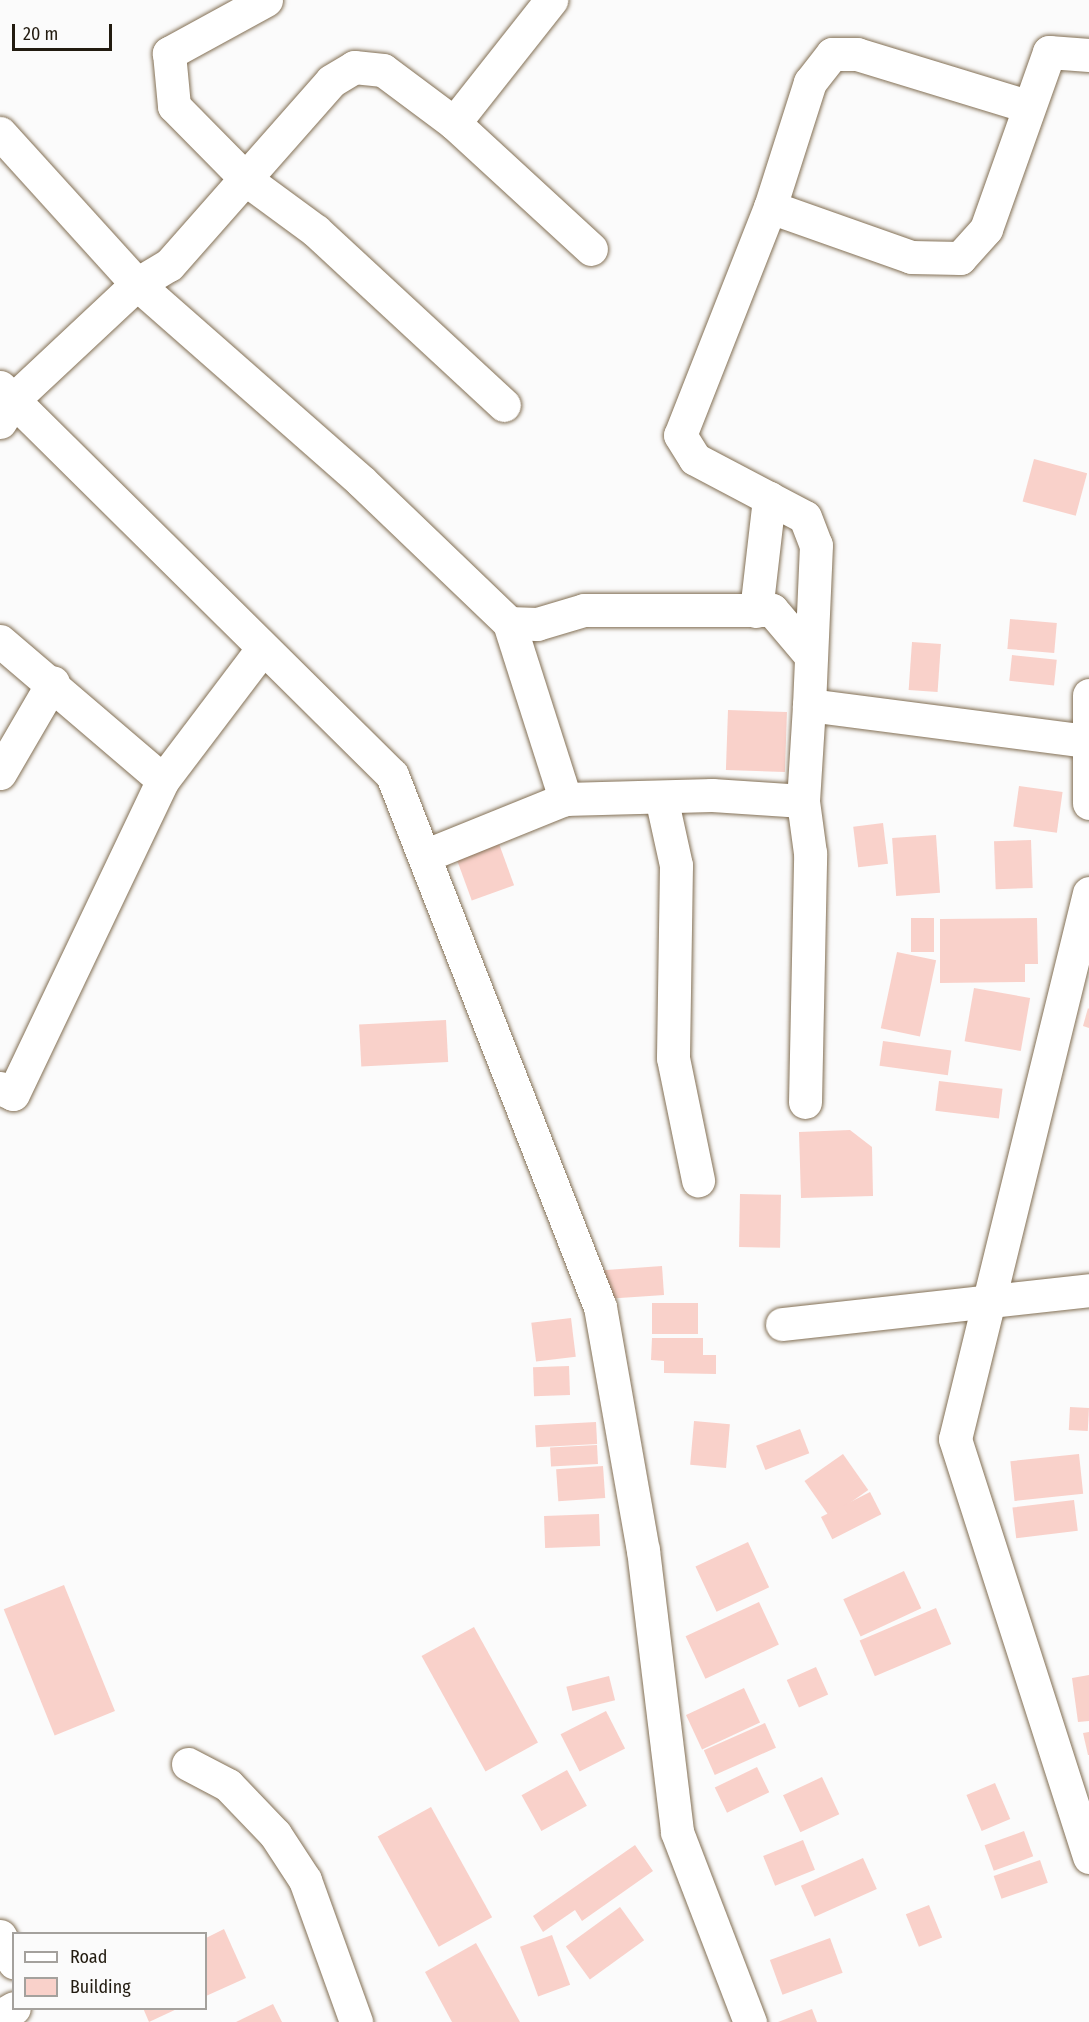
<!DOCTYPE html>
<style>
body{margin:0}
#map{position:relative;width:1089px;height:2022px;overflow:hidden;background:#fbfbfb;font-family:"Fira Sans Condensed",sans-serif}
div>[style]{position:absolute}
.building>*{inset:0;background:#f9d1ca;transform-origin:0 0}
.roads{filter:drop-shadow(0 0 2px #837055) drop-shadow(0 0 2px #837055)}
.minor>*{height:33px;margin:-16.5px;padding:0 16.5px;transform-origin:16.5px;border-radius:16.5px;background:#fff}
span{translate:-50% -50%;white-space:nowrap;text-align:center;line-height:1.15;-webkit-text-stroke:4.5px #fbfbfb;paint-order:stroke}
.legend{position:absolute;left:12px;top:1932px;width:195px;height:78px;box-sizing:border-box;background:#fbfbfb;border:2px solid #a4a19d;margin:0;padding:8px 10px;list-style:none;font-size:18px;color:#221b10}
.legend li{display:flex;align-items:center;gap:12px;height:30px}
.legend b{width:30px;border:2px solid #a4a19d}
.scale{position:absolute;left:12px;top:24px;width:100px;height:27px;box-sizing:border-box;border:3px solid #221b10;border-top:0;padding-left:8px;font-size:18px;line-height:21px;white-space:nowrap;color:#221b10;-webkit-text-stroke:4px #fbfbfb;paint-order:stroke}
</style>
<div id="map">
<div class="building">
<div style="left:1034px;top:459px;width:55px;height:44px;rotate:15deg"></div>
<div style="left:1010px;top:619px;width:47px;height:30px;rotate:5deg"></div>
<div style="left:912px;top:642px;width:29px;height:48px;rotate:4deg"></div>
<div style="left:1012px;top:655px;width:45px;height:26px;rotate:6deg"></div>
<div style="left:728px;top:710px;width:59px;height:60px;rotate:2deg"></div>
<div style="left:1019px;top:786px;width:44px;height:41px;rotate:8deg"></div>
<div style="left:883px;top:823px;width:41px;height:30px;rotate:83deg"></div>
<div style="left:936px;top:835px;width:58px;height:44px;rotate:86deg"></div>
<div style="left:1031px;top:840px;width:48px;height:37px;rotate:88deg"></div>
<div style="left:498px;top:841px;width:47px;height:45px;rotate:70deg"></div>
<div style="left:911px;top:918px;width:23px;height:34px"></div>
<div style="clip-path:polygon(1037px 918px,1038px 964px,1025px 964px,1025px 982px,940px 983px,940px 919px)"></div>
<div style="left:897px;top:952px;width:40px;height:78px;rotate:12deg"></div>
<div style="left:974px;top:988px;width:57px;height:54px;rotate:10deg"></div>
<div style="clip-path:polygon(1088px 1008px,1089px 1009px,1089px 1028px,1083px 1026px)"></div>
<div style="left:446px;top:1020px;width:42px;height:87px;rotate:87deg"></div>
<div style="left:883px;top:1041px;width:69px;height:25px;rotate:8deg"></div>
<div style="left:939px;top:1081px;width:64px;height:30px;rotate:7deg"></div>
<div style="clip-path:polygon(850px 1130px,872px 1147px,873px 1196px,801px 1198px,799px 1132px)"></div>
<div style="left:740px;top:1194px;width:41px;height:53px;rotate:1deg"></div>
<div style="left:662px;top:1266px;width:29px;height:63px;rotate:86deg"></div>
<div style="left:652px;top:1303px;width:46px;height:31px"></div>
<div style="left:571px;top:1318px;width:39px;height:40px;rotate:83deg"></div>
<div style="clip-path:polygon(652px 1338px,703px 1338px,703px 1355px,716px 1355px,716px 1374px,664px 1373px,664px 1361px,651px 1360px)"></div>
<div style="left:569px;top:1366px;width:29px;height:36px;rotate:88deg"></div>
<div style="left:1070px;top:1407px;width:19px;height:23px;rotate:3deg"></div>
<div style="left:694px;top:1421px;width:36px;height:44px;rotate:5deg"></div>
<div style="left:596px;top:1422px;width:22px;height:61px;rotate:87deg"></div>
<div style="left:800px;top:1429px;width:26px;height:47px;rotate:69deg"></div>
<div style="left:597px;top:1445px;width:19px;height:47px;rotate:87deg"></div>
<div style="left:843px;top:1454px;width:44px;height:47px;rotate:55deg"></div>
<div style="left:1079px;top:1454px;width:40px;height:69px;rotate:84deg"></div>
<div style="left:603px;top:1466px;width:32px;height:47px;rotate:86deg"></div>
<div style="left:870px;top:1492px;width:25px;height:55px;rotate:63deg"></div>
<div style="left:1074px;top:1500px;width:31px;height:62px;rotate:83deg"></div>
<div style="left:599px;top:1514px;width:32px;height:55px;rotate:88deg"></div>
<div style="left:748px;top:1542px;width:50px;height:58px;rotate:65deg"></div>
<div style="left:904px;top:1571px;width:41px;height:67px;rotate:65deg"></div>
<div style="left:64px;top:1585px;width:136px;height:65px;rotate:68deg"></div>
<div style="left:759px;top:1602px;width:47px;height:81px;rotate:65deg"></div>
<div style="left:936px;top:1608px;width:39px;height:83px;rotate:67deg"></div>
<div style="left:474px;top:1627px;width:132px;height:60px;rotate:61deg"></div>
<div style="left:816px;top:1667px;width:30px;height:32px;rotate:66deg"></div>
<div style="clip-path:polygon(1089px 1675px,1089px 1721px,1078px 1722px,1072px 1678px)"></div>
<div style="left:609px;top:1676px;width:25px;height:44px;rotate:76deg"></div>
<div style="left:744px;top:1688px;width:38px;height:64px;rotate:65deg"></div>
<div style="left:606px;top:1711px;width:42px;height:51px;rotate:63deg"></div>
<div style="left:765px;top:1723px;width:27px;height:67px;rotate:66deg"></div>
<div style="clip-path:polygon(1089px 1732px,1089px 1755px,1088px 1755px,1083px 1733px)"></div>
<div style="left:757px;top:1767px;width:28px;height:47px;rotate:64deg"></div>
<div style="left:567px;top:1770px;width:41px;height:52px;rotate:61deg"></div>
<div style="left:822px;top:1777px;width:41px;height:43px;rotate:65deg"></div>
<div style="left:995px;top:1783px;width:39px;height:31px;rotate:67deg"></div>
<div style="left:431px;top:1807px;width:126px;height:61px;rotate:61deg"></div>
<div style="left:1024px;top:1831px;width:27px;height:42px;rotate:70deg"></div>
<div style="left:803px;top:1840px;width:32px;height:43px;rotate:68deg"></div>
<div style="clip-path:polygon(635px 1845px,653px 1871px,582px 1921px,575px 1910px,543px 1932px,533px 1916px)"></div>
<div style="left:863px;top:1858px;width:34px;height:68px;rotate:66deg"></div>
<div style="left:1040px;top:1860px;width:24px;height:49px;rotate:71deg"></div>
<div style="left:929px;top:1905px;width:35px;height:25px;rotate:68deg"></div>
<div style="left:620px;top:1907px;width:41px;height:67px;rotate:54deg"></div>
<div style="clip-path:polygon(224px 1929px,246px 1978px,206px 1996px,206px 1938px)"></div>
<div style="left:552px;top:1935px;width:53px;height:34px;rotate:70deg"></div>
<div style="left:830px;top:1938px;width:37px;height:64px;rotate:70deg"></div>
<div style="clip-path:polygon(476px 1943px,520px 2022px,452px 2022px,425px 1972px)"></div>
<div style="clip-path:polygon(273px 2004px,282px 2022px,236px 2022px)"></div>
<div style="clip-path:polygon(143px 2008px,179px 2008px,149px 2022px)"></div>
<div style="clip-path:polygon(812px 2009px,817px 2022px,778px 2022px)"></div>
</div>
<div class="roads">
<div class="minor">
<div style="left:266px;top:0;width:111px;rotate:151.3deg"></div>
<div style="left:169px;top:53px;width:53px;rotate:84.6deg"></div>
<div style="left:174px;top:106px;width:105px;rotate:45.4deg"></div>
<div style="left:248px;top:181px;width:84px;rotate:36.3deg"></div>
<div style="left:316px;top:231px;width:256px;rotate:42.8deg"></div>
<div style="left:1027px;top:106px;width:178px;rotate:-163deg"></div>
<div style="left:857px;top:54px;width:25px;rotate:180deg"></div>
<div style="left:832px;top:54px;width:36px;rotate:128deg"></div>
<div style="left:810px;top:82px;width:131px;rotate:107.7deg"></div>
<div style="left:770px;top:207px;width:150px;rotate:19.5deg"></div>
<div style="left:911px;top:257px;width:49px;rotate:1.2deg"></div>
<div style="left:960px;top:258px;width:39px;rotate:-48deg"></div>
<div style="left:986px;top:229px;width:188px;rotate:-70.4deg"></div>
<div style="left:1049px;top:52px;width:40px;rotate:4.3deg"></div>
<div style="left:454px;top:123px;width:157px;rotate:-51.7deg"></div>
<div style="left:0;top:133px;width:204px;rotate:47.8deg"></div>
<div style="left:137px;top:284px;width:298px;rotate:41.3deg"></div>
<div style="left:361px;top:481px;width:205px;rotate:43.8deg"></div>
<div style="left:509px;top:623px;width:28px;rotate:2deg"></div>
<div style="left:537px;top:624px;width:49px;rotate:-16.6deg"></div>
<div style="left:584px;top:610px;width:188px"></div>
<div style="left:772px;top:610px;width:60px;rotate:49.7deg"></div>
<div style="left:770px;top:207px;width:245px;rotate:111.5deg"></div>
<div style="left:680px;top:435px;width:28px;rotate:58deg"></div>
<div style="left:695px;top:459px;width:124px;rotate:27.8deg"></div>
<div style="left:805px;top:517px;width:30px;rotate:69deg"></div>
<div style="left:816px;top:545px;width:160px;rotate:92.5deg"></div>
<div style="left:809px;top:705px;width:280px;rotate:7.4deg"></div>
<div style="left:0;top:387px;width:552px;rotate:44.71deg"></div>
<div style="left:392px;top:775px;width:571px;rotate:68.65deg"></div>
<div style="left:600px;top:1307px;width:247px;rotate:80deg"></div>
<div style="left:643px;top:1550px;width:284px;rotate:83.1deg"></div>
<div style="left:677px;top:1832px;width:204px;rotate:69deg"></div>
<div style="left:0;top:422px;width:28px;rotate:-58deg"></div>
<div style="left:15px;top:398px;width:167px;rotate:-43.1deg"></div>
<div style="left:137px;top:284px;width:37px;rotate:-31deg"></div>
<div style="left:169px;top:265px;width:245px;rotate:-48.6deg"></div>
<div style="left:331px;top:81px;width:27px;rotate:-31deg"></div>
<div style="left:354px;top:67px;width:29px;rotate:6deg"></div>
<div style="left:383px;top:70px;width:89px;rotate:36.7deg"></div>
<div style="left:454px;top:123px;width:186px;rotate:42.6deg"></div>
<div style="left:756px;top:611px;width:114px;rotate:-83.4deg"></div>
<div style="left:509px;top:623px;width:185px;rotate:72.3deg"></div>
<div style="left:0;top:641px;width:214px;rotate:40.5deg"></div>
<div style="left:1089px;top:695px;width:108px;rotate:90deg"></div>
<div style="left:0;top:773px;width:105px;rotate:-59.8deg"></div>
<div style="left:661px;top:797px;width:70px;rotate:77.6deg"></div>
<div style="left:676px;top:865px;width:193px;rotate:90.9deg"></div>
<div style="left:673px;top:1058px;width:125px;rotate:78.4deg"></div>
<div style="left:424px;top:856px;width:152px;rotate:-22deg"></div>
<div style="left:565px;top:799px;width:147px;rotate:-1.6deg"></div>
<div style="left:712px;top:795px;width:91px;rotate:3.8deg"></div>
<div style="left:1089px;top:893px;width:562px;rotate:103.79deg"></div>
<div style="left:955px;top:1439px;width:439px;rotate:72.2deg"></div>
<div style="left:0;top:1088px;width:14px;rotate:25deg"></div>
<div style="left:13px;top:1094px;width:348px;rotate:-64.5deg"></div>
<div style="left:163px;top:780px;width:164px;rotate:-52.9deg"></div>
<div style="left:805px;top:1102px;width:249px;rotate:-88.8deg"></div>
<div style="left:810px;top:853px;width:52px;rotate:-97.7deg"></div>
<div style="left:803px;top:801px;width:96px;rotate:-86.4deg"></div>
<div style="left:782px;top:1324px;width:309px;rotate:-6.3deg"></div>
<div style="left:188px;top:1764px;width:45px;rotate:27.7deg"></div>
<div style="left:228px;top:1785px;width:68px;rotate:46.2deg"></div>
<div style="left:275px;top:1834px;width:55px;rotate:56.9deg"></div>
<div style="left:305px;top:1880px;width:151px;rotate:70.2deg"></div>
<div style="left:0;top:1936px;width:30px;rotate:62deg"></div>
<div style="left:0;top:2016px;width:16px;rotate:-30deg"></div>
</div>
</div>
<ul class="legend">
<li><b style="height:8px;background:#fff"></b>Road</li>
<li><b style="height:16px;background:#f9d1ca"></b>Building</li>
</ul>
<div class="scale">20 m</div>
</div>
